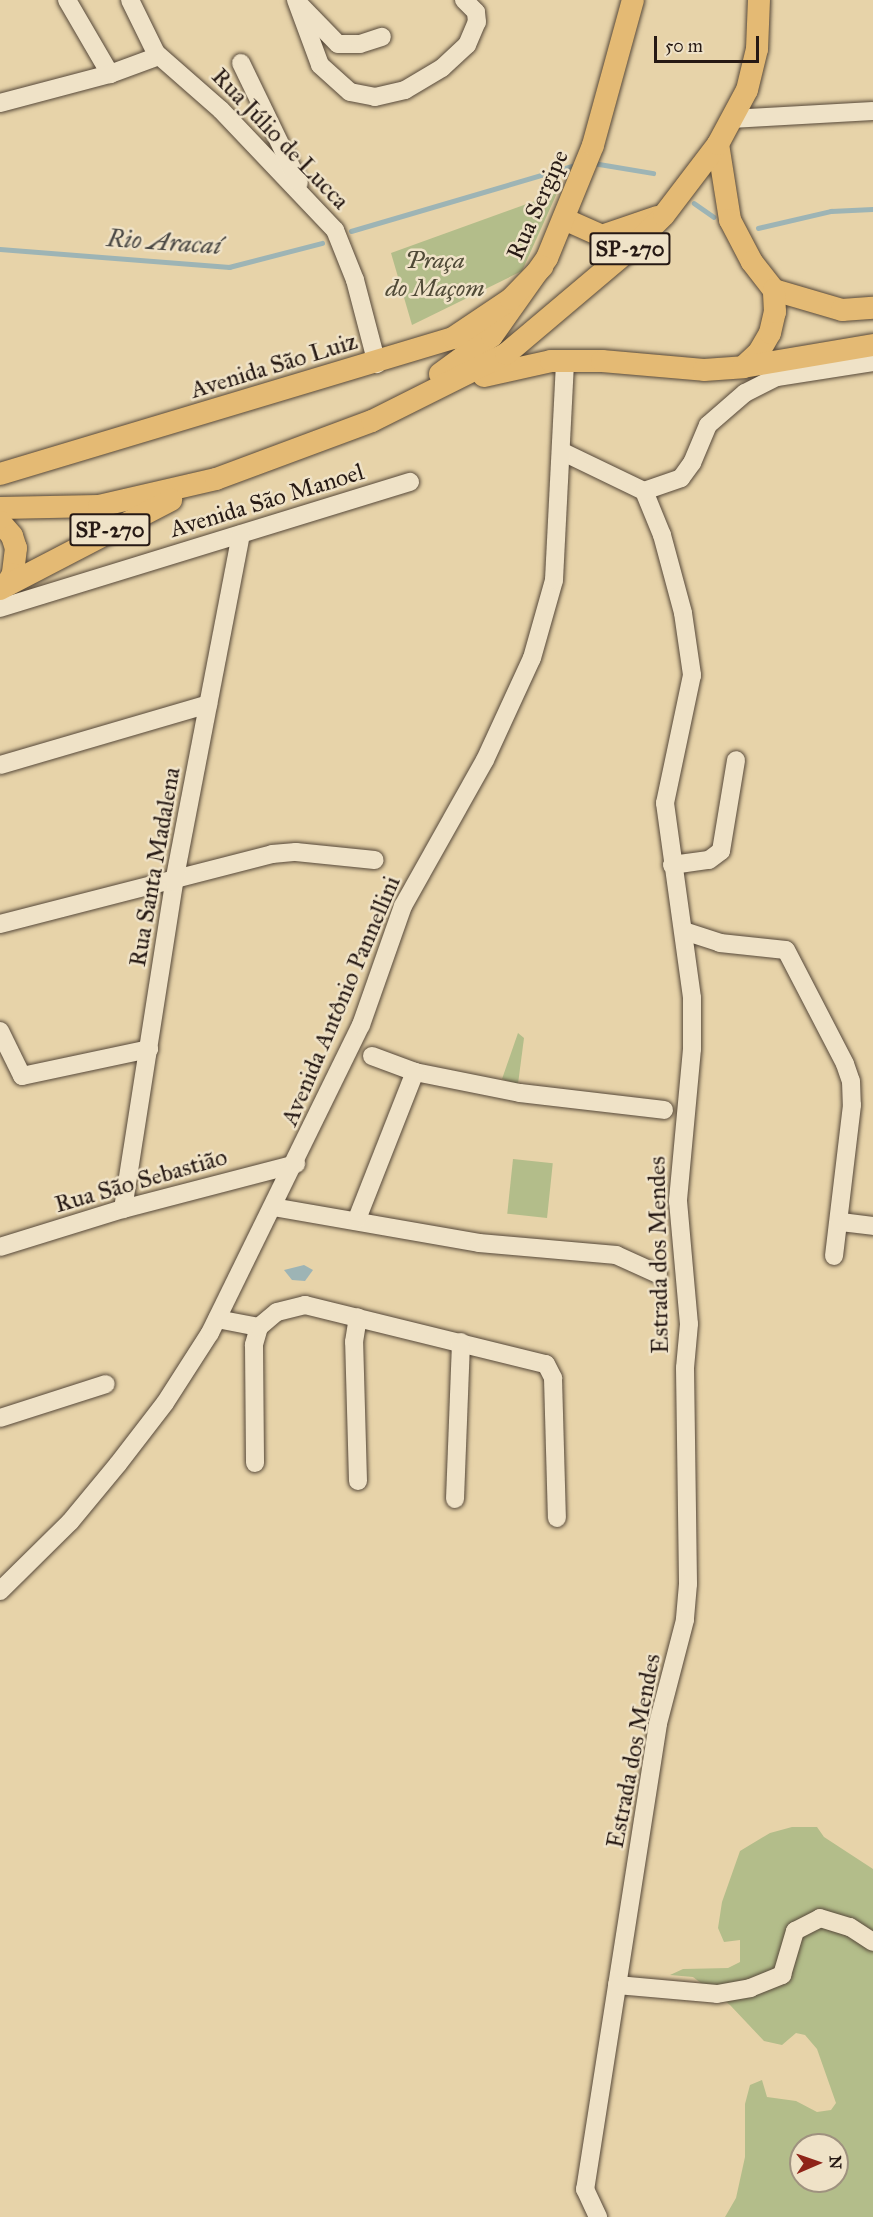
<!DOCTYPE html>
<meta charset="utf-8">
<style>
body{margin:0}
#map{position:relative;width:873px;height:2217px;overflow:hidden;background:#e7d3a9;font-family:"IM FELL Great Primer",serif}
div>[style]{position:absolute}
.green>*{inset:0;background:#b3bd8a;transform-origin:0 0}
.water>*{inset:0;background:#9db4b5}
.stream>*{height:4.5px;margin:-2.25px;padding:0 2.25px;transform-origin:2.25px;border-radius:2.25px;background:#9db4b5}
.roads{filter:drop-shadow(0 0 2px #564839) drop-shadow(0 0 2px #564839)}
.minor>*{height:18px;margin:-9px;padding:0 9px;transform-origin:9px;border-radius:9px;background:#efe2c7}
.major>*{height:22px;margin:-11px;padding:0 11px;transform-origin:11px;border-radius:11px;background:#e4ba74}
span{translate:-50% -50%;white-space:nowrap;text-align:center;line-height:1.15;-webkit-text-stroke:5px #efe2c7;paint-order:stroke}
.shield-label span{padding:2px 4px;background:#efe2c7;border:2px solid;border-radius:4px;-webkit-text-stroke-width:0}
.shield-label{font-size:22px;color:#261914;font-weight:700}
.street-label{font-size:24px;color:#261914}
.park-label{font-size:24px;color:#504a37;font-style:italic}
.water-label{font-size:26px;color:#4a4844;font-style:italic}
.north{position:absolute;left:789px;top:2133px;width:60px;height:60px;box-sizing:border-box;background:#efe2c7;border:2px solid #9f927f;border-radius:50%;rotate:88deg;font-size:16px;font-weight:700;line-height:24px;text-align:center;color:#261914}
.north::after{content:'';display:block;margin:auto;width:21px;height:27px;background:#8f2418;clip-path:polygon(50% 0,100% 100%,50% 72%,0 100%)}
.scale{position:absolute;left:654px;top:36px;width:105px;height:27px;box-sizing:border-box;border:3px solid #261914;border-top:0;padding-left:8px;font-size:18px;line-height:21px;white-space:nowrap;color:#261914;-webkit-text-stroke:4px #efe2c7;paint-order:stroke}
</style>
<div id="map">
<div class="green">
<div style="clip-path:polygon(557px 193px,522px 271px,412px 325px,391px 253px)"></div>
<div style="clip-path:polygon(518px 1033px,524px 1038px,518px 1084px,502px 1079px)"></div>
<div style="left:513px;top:1159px;width:40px;height:55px;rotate:6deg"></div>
<div style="clip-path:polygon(evenodd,792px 1827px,817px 1827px,824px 1837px,873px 1869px,873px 2217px,725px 2217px,736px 2198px,745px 2157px,745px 2104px,750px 2085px,762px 2080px,767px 2097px,796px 2101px,817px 2112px,831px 2110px,836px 2103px,817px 2049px,805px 2035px,796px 2033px,782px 2045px,764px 2041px,730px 2005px,693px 1977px,670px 1975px,683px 1969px,728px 1968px,740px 1962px,740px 1940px,724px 1942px,718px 1928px,722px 1902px,740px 1851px,770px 1833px,792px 1827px,801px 2145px,837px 2145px,837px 2181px,801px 2181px,801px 2145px)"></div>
</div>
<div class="water">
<div style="clip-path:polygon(304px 1265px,313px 1270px,305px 1281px,292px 1280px,284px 1270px)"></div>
</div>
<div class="stream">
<div style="left:593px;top:163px;width:61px;rotate:9.5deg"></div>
<div style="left:694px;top:203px;width:24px;rotate:35deg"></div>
<div style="left:758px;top:228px;width:75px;rotate:-13.1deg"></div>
<div style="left:831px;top:211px;width:42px;rotate:-2.7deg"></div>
<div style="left:351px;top:231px;width:238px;rotate:-16.4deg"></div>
<div style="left:0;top:249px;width:230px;rotate:4.5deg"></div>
<div style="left:229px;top:267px;width:96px;rotate:-14.5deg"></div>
</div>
<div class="roads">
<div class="minor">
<div style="left:67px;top:0;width:86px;rotate:59.8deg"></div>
<div style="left:130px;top:0;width:59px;rotate:63.9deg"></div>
<div style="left:156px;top:53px;width:86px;rotate:41.2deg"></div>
<div style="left:221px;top:110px;width:166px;rotate:46.5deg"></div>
<div style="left:335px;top:230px;width:54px;rotate:68.2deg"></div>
<div style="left:355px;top:280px;width:87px;rotate:75.3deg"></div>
<div style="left:296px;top:0;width:69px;rotate:69.7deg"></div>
<div style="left:320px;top:65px;width:40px;rotate:42deg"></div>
<div style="left:350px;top:92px;width:25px;rotate:11deg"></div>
<div style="left:375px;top:97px;width:31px;rotate:-13deg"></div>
<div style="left:405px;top:90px;width:43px;rotate:-30.7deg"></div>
<div style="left:442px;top:68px;width:34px;rotate:-43deg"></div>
<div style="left:467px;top:45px;width:25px;rotate:-67deg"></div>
<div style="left:477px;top:22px;width:10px;rotate:-96deg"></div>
<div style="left:476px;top:12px;width:17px;rotate:-135deg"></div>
<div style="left:301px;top:6px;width:53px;rotate:45.8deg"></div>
<div style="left:338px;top:44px;width:22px"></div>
<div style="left:360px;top:44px;width:23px;rotate:-18deg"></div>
<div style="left:241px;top:63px;width:133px;rotate:64.2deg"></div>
<div style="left:0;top:103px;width:114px;rotate:-14.8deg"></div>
<div style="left:110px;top:74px;width:52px;rotate:-20.2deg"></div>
<div style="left:731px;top:119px;width:142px;rotate:-3.2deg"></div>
<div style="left:563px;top:452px;width:90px;rotate:25.7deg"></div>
<div style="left:644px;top:491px;width:48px;rotate:67.8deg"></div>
<div style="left:662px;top:535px;width:81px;rotate:74.9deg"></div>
<div style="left:683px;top:613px;width:63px;rotate:81.7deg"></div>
<div style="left:692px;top:675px;width:131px;rotate:101.9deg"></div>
<div style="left:665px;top:803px;width:197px;rotate:82.1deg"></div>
<div style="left:692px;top:998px;width:51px;rotate:90deg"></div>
<div style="left:692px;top:1049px;width:153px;rotate:95.3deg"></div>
<div style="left:678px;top:1201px;width:123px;rotate:84.9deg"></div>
<div style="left:689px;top:1324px;width:44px;rotate:95.2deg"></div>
<div style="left:685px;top:1368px;width:216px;rotate:89.2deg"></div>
<div style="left:688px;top:1584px;width:36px;rotate:95deg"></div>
<div style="left:685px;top:1620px;width:107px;rotate:104.6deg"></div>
<div style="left:658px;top:1724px;width:471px;rotate:98.9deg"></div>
<div style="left:585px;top:2189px;width:31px;rotate:65deg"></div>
<div style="left:644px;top:491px;width:39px;rotate:-19deg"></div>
<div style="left:681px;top:478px;width:19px;rotate:-54deg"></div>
<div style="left:692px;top:463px;width:41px;rotate:-67.2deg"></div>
<div style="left:708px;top:425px;width:49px;rotate:-40.9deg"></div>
<div style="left:745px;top:393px;width:36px;rotate:-27deg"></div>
<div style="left:777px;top:377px;width:97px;rotate:-8.9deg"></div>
<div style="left:0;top:608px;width:429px;rotate:-17.1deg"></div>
<div style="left:0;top:765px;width:217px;rotate:-16.3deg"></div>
<div style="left:672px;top:865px;width:37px;rotate:-8deg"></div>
<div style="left:709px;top:860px;width:15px;rotate:-37deg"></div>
<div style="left:721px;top:851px;width:92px;rotate:-80.6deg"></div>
<div style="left:0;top:924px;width:281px;rotate:-14.4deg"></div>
<div style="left:272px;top:854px;width:24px;rotate:-5deg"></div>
<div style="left:296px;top:852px;width:79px;rotate:5.8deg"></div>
<div style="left:684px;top:931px;width:38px;rotate:18deg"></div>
<div style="left:720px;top:943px;width:66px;rotate:6.1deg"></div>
<div style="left:786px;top:950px;width:128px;rotate:62.6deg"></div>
<div style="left:845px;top:1064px;width:18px;rotate:71deg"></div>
<div style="left:851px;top:1081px;width:24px;rotate:88deg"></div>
<div style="left:852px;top:1105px;width:152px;rotate:96.8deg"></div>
<div style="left:0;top:1031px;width:50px;rotate:63.9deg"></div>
<div style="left:22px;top:1076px;width:130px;rotate:-12deg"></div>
<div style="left:372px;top:1056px;width:46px;rotate:20.4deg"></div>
<div style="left:415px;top:1072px;width:107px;rotate:11.3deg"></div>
<div style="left:520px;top:1093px;width:145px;rotate:6.7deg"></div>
<div style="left:273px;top:1207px;width:209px;rotate:9.9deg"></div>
<div style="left:479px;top:1243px;width:138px;rotate:5deg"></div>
<div style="left:616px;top:1255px;width:46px;rotate:24.3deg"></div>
<div style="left:123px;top:1209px;width:331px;rotate:-81.1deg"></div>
<div style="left:174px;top:882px;width:354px;rotate:-79.1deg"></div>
<div style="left:357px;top:1219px;width:158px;rotate:-68.5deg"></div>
<div style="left:841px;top:1222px;width:32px;rotate:7deg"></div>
<div style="left:0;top:1247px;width:129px;rotate:-17.2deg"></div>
<div style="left:123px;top:1209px;width:179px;rotate:-14.6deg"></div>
<div style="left:217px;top:1319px;width:43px;rotate:10.8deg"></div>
<div style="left:259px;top:1327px;width:19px;rotate:106deg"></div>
<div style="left:254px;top:1345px;width:118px;rotate:89.5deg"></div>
<div style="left:259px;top:1327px;width:23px;rotate:-40deg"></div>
<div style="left:277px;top:1312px;width:29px;rotate:-14deg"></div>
<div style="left:305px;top:1305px;width:248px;rotate:13.8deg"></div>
<div style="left:546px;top:1364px;width:16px;rotate:63deg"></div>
<div style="left:553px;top:1378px;width:140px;rotate:88.4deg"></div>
<div style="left:0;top:1418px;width:111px;rotate:-17.8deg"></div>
<div style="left:358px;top:1481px;width:139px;rotate:-91.6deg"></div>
<div style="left:354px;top:1342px;width:25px;rotate:-81deg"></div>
<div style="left:455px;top:1499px;width:157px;rotate:-87.8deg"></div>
<div style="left:0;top:1591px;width:98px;rotate:-44.6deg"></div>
<div style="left:70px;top:1522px;width:75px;rotate:-50.4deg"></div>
<div style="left:118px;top:1464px;width:77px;rotate:-52.4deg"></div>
<div style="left:165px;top:1403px;width:83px;rotate:-57.3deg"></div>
<div style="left:210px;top:1333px;width:343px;rotate:-63.9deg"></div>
<div style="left:361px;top:1025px;width:126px;rotate:-70.6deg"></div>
<div style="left:403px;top:906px;width:167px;rotate:-60.7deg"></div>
<div style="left:485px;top:760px;width:112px;rotate:-65.3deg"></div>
<div style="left:532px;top:658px;width:81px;rotate:-74.2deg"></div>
<div style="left:554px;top:580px;width:218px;rotate:-87.1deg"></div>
<div style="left:617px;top:1985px;width:100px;rotate:5.1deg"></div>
<div style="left:717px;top:1994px;width:34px;rotate:-10deg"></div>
<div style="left:750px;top:1988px;width:35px;rotate:-22deg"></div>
<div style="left:782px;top:1975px;width:46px;rotate:-73.5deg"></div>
<div style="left:795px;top:1931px;width:28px;rotate:-27deg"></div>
<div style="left:820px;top:1918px;width:31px;rotate:17deg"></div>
<div style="left:850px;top:1927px;width:27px;rotate:33deg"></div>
</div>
<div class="major">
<div style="left:718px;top:144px;width:77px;rotate:81deg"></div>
<div style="left:730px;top:220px;width:47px;rotate:62.4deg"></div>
<div style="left:752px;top:262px;width:36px;rotate:52deg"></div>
<div style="left:774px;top:290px;width:71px;rotate:16.4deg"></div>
<div style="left:842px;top:310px;width:31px;rotate:-4deg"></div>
<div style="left:564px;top:219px;width:42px;rotate:24.1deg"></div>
<div style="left:602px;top:236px;width:58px;rotate:-19.1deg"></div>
<div style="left:743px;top:367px;width:22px;rotate:-43deg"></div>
<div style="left:759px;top:352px;width:22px;rotate:-60deg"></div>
<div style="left:770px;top:333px;width:22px;rotate:-77deg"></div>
<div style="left:775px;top:312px;width:22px;rotate:-93deg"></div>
<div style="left:440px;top:374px;width:64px;rotate:-36.2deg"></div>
<div style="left:492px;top:336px;width:95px;rotate:-54.8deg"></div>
<div style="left:547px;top:258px;width:122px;rotate:-67.8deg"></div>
<div style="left:593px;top:145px;width:150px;rotate:-74.6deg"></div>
<div style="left:484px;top:376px;width:69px;rotate:-12.6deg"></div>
<div style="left:551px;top:361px;width:51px"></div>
<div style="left:602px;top:361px;width:102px;rotate:5deg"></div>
<div style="left:704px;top:370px;width:39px;rotate:-4deg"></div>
<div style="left:743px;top:367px;width:132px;rotate:-9.6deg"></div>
<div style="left:0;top:474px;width:473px;rotate:-16.7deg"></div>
<div style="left:453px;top:338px;width:70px;rotate:-33.9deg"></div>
<div style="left:511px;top:299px;width:45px;rotate:-45.9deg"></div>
<div style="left:0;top:508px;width:99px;rotate:-1.2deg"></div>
<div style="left:99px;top:506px;width:120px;rotate:-13deg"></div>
<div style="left:216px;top:479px;width:166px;rotate:-20.4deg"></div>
<div style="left:372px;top:421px;width:150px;rotate:-26.6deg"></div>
<div style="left:506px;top:354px;width:161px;rotate:-40.2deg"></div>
<div style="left:629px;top:250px;width:49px;rotate:-45deg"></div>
<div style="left:664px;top:215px;width:89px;rotate:-52.7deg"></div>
<div style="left:718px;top:144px;width:61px;rotate:-61.8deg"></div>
<div style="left:747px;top:90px;width:42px;rotate:-76.3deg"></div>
<div style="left:757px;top:49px;width:49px;rotate:-87.7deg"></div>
<div style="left:0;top:522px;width:18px;rotate:49deg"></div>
<div style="left:12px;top:536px;width:13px;rotate:72deg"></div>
<div style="left:16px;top:548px;width:26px;rotate:97deg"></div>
<div style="left:13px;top:574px;width:13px;rotate:122deg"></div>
<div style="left:0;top:589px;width:193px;rotate:-27.5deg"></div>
</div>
</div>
<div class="shield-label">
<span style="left:630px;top:249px">SP-270</span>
<span style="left:110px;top:530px">SP-270</span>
</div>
<div class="street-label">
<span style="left:280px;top:139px;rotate:46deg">Rua Júlio de Lucca</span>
<span style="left:538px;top:205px;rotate:-66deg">Rua Sergipe</span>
<span style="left:274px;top:366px;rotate:-17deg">Avenida São Luiz</span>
<span style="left:267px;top:501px;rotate:-17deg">Avenida São Manoel</span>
<span style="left:155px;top:867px;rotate:-80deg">Rua Santa Madalena</span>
<span style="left:341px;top:1001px;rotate:-67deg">Avenida Antônio Pannellini</span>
<span style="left:141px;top:1181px;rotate:-16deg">Rua São Sebastião</span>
<span style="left:659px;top:1255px;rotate:-91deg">Estrada dos Mendes</span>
<span style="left:634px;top:1751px;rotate:-79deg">Estrada dos Mendes</span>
</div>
<div class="park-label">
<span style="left:435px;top:275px">Praça<br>do Maçom</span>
</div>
<div class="water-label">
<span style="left:164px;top:242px;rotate:4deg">Rio Aracaí</span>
</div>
<div class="north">N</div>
<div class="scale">50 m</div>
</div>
